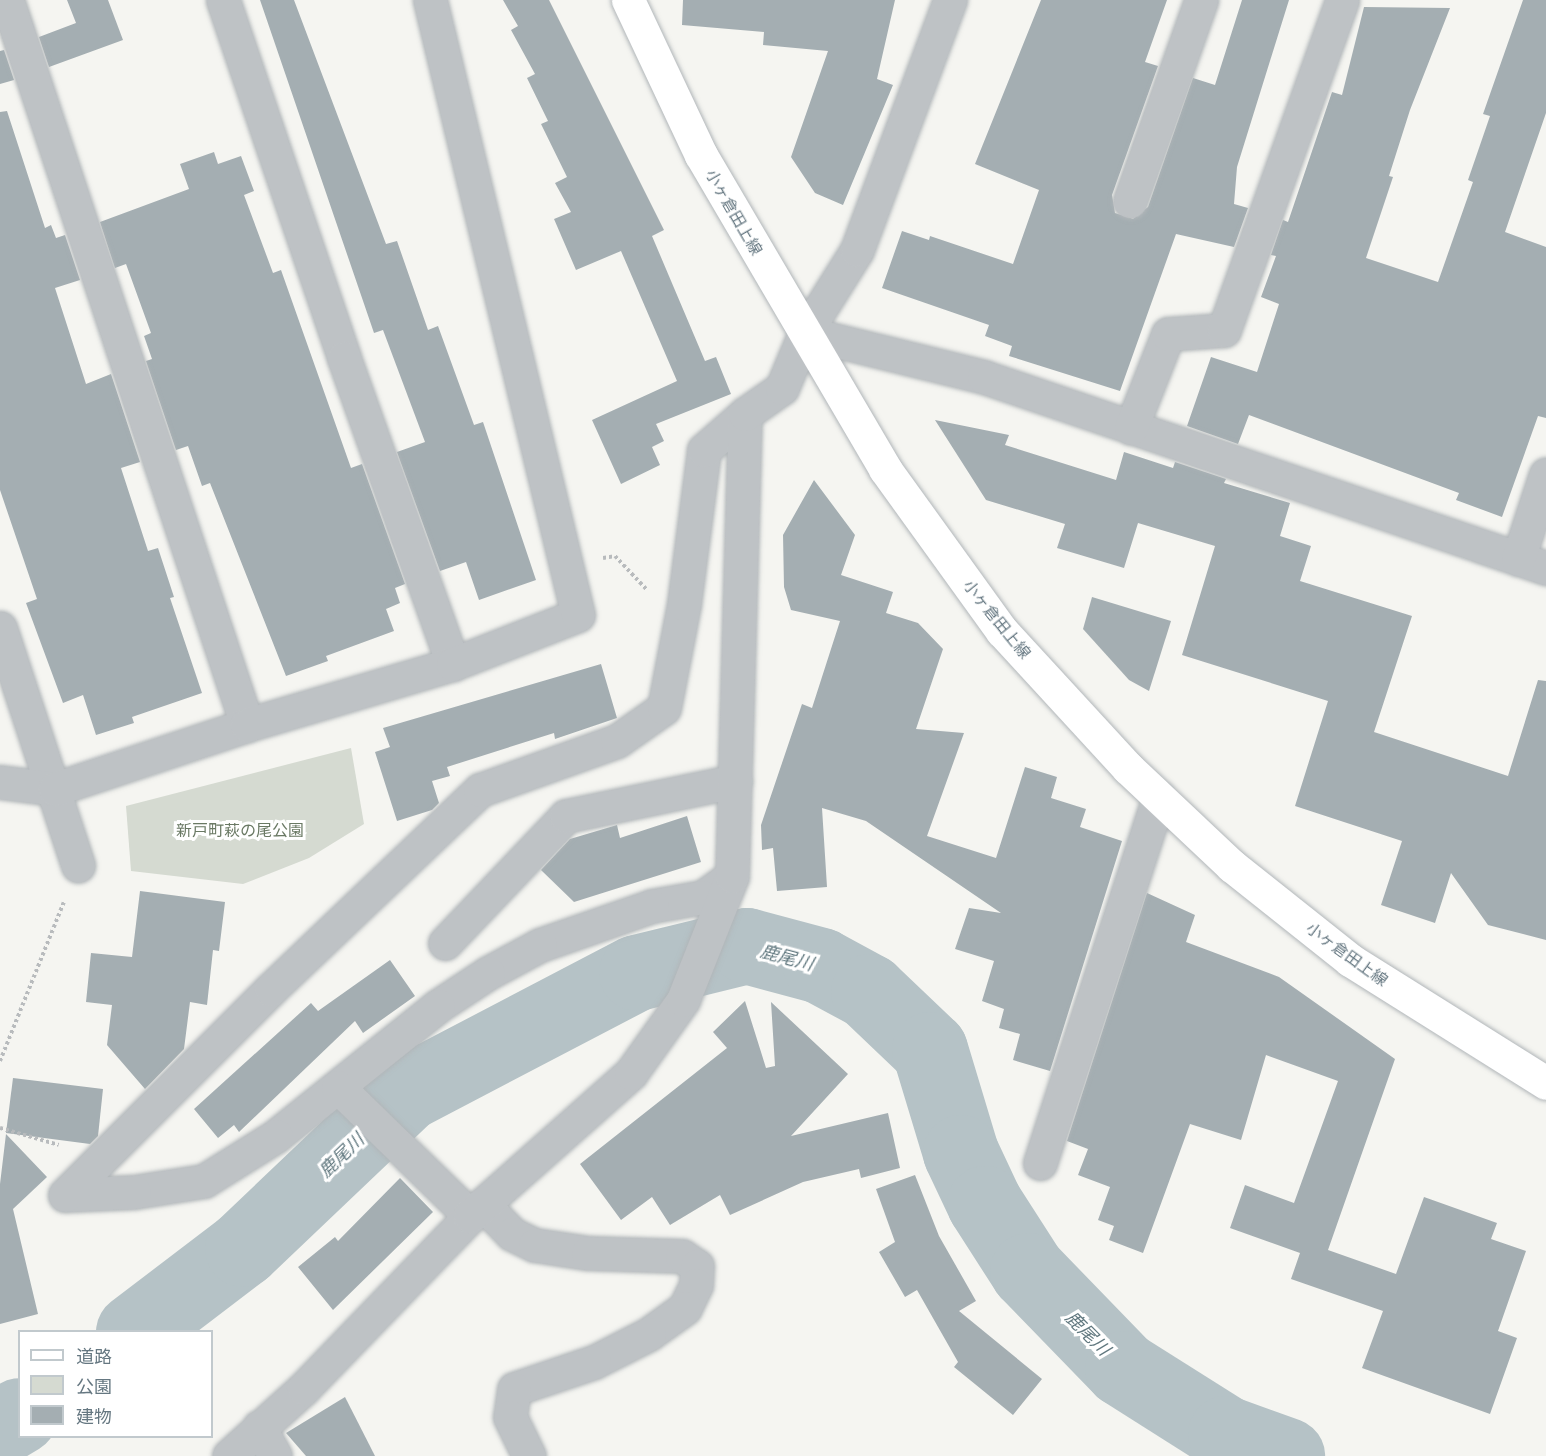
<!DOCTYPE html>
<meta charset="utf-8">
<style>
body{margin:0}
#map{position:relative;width:1546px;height:1456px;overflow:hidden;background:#f5f5f1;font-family:"Open Sans","Noto Sans JP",sans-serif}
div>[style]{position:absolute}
.green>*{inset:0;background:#d5dad1}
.river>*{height:76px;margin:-38px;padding:0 38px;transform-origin:38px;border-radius:38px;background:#b5c2c6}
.building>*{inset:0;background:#a4aeb2}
.path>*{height:4px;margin-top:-2px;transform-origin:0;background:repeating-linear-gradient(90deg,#b8bbbd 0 3px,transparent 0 6px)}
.roads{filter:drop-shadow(0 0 2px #b1b6b9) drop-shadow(0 0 2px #b1b6b9)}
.minor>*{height:33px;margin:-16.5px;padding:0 16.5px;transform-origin:16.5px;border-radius:16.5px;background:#bec2c5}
.major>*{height:33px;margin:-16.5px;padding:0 16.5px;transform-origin:16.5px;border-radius:16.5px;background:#fff}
span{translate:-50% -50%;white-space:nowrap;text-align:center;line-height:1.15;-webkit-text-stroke:6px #fff;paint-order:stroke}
.street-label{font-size:16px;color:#657781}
.park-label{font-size:16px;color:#6a7964}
.water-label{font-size:18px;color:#61787f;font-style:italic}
.legend{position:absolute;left:18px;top:1330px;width:195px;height:108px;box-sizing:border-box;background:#fff;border:2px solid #c1c9cd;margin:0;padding:8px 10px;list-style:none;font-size:18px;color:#657781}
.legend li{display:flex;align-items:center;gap:12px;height:30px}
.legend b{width:30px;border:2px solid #c1c9cd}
</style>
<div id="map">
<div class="green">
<div style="clip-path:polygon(351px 748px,364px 824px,309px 858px,243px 884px,131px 871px,126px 806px)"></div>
</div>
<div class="river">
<div style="left:134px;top:1332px;width:137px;rotate:-37.3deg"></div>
<div style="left:243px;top:1249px;width:226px;rotate:-43.6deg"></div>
<div style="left:407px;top:1093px;width:259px;rotate:-27.6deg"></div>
<div style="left:637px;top:973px;width:113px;rotate:-13.8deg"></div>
<div style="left:747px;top:946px;width:77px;rotate:15.1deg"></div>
<div style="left:821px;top:966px;width:55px;rotate:28.4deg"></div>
<div style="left:869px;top:992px;width:84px;rotate:43.6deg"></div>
<div style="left:930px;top:1050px;width:108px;rotate:73.2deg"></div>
<div style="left:961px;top:1153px;width:56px;rotate:64.8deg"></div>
<div style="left:985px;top:1204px;width:80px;rotate:57.3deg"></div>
<div style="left:1028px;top:1271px;width:136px;rotate:45.9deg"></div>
<div style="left:1123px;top:1369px;width:122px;rotate:32.3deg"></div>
<div style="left:1226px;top:1434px;width:65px;rotate:19.8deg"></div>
<div style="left:0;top:1428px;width:23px;rotate:-31deg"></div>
</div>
<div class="building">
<div style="clip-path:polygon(67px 0,108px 0,123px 40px,49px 67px,39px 37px,76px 23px)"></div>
<div style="clip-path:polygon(260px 0,294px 0,386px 244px,397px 241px,428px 330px,438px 326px,474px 425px,483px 422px,536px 580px,479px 600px,466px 562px,440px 571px,397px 452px,425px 442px,383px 330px,374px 333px)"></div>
<div style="clip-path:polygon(503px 0,549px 0,664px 230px,652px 236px,705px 361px,716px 357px,731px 394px,656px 424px,664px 441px,652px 447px,660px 465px,621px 484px,592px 420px,677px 381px,621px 251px,576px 270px,554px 219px,571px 212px,555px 183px,567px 177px,541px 124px,548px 121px,527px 78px,535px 74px,511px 30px,518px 26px)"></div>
<div style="clip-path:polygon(683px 0,895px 0,877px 79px,893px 85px,843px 205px,815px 193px,791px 157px,828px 51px,763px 45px,764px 32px,682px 25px)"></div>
<div style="clip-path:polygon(1041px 0,1167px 0,1145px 62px,1158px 66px,1112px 195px,1115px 213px,1133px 219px,1148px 207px,1193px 78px,1215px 85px,1242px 0,1289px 0,1237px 167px,1234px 204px,1248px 208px,1234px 247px,1176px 234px,1120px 391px,1009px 356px,1012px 346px,985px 336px,989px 325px,882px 288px,902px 231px,929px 240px,930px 236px,1013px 264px,1039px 190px,975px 164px)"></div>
<div style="clip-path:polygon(1523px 0,1546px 0,1546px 113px,1505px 232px,1546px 247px,1546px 418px,1538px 416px,1502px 517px,1456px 500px,1459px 493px,1249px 415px,1238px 444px,1187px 426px,1211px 357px,1257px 372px,1279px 304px,1261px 297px,1276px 256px,1271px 255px,1283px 220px,1288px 222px,1332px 92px,1342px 95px,1364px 7px,1450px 8px,1410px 110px,1389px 176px,1393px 177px,1366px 258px,1438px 282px,1473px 182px,1468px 180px,1490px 116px,1483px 114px)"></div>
<div style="clip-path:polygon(4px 50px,14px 80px,0 84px,0 51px)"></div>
<div style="clip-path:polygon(7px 111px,45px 228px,51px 225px,56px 238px,65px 235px,80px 280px,55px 288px,86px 384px,111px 374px,140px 462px,121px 468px,148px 551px,158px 548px,174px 597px,170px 598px,202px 693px,132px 717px,134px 723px,96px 735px,83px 695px,63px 703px,26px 603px,37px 599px,0 490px,0 112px)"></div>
<div style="clip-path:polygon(214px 152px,218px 164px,241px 156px,254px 191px,244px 195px,273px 273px,281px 270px,351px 468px,362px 464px,405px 584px,395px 588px,400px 603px,386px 609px,394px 631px,326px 656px,328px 661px,286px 676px,210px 483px,202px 486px,188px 446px,176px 450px,146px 361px,152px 359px,144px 336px,151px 333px,126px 264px,115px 268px,100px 222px,189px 189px,180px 164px)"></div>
<div style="clip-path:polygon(935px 420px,1009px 435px,1005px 445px,1116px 480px,1124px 452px,1173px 468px,1175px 462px,1226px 479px,1224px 483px,1290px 503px,1280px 536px,1311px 546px,1300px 581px,1412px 616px,1374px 732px,1508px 776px,1538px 680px,1546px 681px,1546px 940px,1488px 925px,1451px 873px,1435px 923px,1381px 905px,1402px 841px,1295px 806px,1328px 701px,1182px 655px,1215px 546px,1138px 523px,1124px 568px,1057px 548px,1065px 524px,986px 500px)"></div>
<div style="clip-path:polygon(814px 480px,855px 535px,841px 575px,893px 592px,886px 613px,918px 623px,943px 649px,916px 729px,964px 733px,927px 836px,996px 858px,1025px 767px,1057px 777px,1051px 798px,1086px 809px,1080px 827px,1122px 841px,1050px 1071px,1013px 1060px,1020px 1034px,999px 1028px,1004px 1009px,982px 1001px,994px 961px,955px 949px,969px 908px,1001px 913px,866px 821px,822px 808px,827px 887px,777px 891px,773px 848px,762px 850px,761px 825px,802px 704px,812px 708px,840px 621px,791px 610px,784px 587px,783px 535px)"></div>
<div style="clip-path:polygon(1092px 597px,1171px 621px,1149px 691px,1129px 680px,1083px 629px)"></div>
<div style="clip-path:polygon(601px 664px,617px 718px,555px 739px,554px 733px,447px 767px,450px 776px,432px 781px,439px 803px,432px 810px,397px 821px,375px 752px,390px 747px,383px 728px)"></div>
<div style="clip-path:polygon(687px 816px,701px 862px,574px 902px,541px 870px,570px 839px,617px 825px,620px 838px)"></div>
<div style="clip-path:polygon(140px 891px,225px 902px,219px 951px,213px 950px,207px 1005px,190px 1002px,184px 1049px,145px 1089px,107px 1045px,112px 1005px,86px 1002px,91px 953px,132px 957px)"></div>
<div style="clip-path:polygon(1147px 893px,1195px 915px,1186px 942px,1279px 977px,1395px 1059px,1328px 1250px,1396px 1274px,1424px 1197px,1497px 1223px,1491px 1239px,1526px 1251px,1498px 1331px,1517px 1338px,1490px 1414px,1362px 1368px,1383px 1311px,1291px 1279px,1300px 1253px,1230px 1228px,1245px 1185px,1294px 1203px,1338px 1081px,1266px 1055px,1241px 1140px,1190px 1124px,1143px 1253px,1109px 1240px,1114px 1226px,1098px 1220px,1110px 1187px,1078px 1175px,1088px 1149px,1067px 1141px)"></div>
<div style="clip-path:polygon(390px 960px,415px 996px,363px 1033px,355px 1021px,239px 1132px,234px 1125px,218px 1138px,194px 1109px,311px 1003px,318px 1011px)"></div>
<div style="clip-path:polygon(745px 1001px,766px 1068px,775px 1066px,771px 1002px,848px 1074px,791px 1136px,888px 1113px,900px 1168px,861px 1178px,859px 1169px,803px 1182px,730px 1215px,720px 1195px,670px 1225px,652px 1197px,621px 1220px,580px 1164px,727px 1048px,713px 1032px)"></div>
<div style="clip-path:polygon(13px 1078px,103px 1089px,98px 1136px,90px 1144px,6px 1133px)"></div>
<div style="clip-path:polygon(6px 1134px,47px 1177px,13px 1209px,38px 1314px,0 1324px,0 1184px)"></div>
<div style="clip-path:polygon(915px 1175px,939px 1236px,976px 1301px,959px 1311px,1042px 1379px,1013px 1415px,954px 1367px,958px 1362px,917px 1290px,905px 1297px,879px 1252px,895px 1242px,876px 1189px)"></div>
<div style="clip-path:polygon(400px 1178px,433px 1212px,333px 1310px,298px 1267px,335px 1237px,338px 1241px)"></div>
<div style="clip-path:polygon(345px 1397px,375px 1456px,306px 1456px,286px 1433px)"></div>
</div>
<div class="path">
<div style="left:603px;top:558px;width:12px;rotate:-9deg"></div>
<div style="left:615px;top:556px;width:47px;rotate:46.7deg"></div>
<div style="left:0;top:1061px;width:171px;rotate:-68.1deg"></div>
<div style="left:0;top:1128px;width:61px;rotate:16.1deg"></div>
</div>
<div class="roads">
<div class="minor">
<div style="left:7px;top:0;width:764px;rotate:71.68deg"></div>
<div style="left:223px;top:0;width:378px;rotate:71.3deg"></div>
<div style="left:344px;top:358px;width:325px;rotate:70.4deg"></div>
<div style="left:1130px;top:201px;width:213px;rotate:-70.5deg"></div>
<div style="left:805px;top:333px;width:184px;rotate:13.8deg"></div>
<div style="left:984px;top:377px;width:594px;rotate:18.77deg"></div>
<div style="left:1131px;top:428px;width:101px;rotate:-68.5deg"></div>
<div style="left:1168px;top:334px;width:56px;rotate:-4.1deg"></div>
<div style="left:1224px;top:330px;width:350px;rotate:-70.3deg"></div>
<div style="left:1518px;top:559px;width:89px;rotate:-71.8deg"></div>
<div style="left:0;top:628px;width:250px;rotate:71.8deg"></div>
<div style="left:0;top:782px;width:55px;rotate:7.3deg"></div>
<div style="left:55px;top:789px;width:202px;rotate:-18.4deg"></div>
<div style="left:247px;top:725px;width:215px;rotate:-16.5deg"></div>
<div style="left:453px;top:664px;width:134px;rotate:-21.4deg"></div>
<div style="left:578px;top:615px;width:633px;rotate:-103.53deg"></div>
<div style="left:732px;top:876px;width:36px;rotate:144deg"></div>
<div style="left:703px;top:897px;width:52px;rotate:170deg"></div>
<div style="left:652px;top:906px;width:119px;rotate:160.8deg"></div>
<div style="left:540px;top:945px;width:59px;rotate:151.7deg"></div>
<div style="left:488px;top:973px;width:60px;rotate:146.6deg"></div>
<div style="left:438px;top:1006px;width:208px;rotate:141.3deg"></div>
<div style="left:276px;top:1136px;width:85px;rotate:148deg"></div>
<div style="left:204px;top:1181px;width:71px;rotate:171.1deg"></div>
<div style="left:134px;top:1192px;width:69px;rotate:177.5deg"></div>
<div style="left:65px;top:1195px;width:291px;rotate:-45deg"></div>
<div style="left:271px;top:989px;width:289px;rotate:-43.6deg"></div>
<div style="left:480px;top:790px;width:145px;rotate:-19.7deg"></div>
<div style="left:617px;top:741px;width:57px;rotate:-35.1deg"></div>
<div style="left:664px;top:708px;width:106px;rotate:-79.1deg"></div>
<div style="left:684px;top:604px;width:155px;rotate:-82.6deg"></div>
<div style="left:704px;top:450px;width:55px;rotate:-41.3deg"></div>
<div style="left:445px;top:943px;width:175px;rotate:-46.4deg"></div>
<div style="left:566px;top:816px;width:173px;rotate:-11.7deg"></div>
<div style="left:338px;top:1087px;width:185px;rotate:44.3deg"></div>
<div style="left:1040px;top:1163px;width:385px;rotate:-72deg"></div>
<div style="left:483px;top:1204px;width:42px;rotate:46deg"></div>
<div style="left:512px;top:1234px;width:25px;rotate:26deg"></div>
<div style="left:535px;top:1245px;width:54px;rotate:8.6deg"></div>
<div style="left:588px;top:1253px;width:94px;rotate:1.8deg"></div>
<div style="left:682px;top:1256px;width:18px;rotate:34deg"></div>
<div style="left:697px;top:1266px;width:19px;rotate:93deg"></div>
<div style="left:696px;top:1285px;width:25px;rotate:116deg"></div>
<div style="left:685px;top:1308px;width:44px;rotate:144.2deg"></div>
<div style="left:649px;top:1334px;width:62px;rotate:153deg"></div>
<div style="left:594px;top:1362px;width:84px;rotate:161.4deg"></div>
<div style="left:514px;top:1389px;width:28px;rotate:98deg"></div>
<div style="left:510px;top:1417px;width:43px;rotate:64deg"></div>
<div style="left:259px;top:1427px;width:33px;rotate:61deg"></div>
<div style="left:229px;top:1456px;width:101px;rotate:-42.2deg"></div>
<div style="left:304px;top:1388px;width:239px;rotate:-46deg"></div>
<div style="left:470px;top:1216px;width:215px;rotate:-41.6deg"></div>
<div style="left:631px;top:1073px;width:90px;rotate:-54.5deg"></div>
<div style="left:683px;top:1000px;width:133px;rotate:-68.4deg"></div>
<div style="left:732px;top:876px;width:462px;rotate:-88.4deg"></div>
<div style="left:745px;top:414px;width:45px;rotate:-35.1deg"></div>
<div style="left:782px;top:388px;width:60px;rotate:-67.3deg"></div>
<div style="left:805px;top:333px;width:98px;rotate:-57.9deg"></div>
<div style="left:857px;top:250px;width:267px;rotate:-69.6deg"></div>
</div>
<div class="major">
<div style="left:628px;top:0;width:171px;rotate:64.8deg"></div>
<div style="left:701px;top:155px;width:364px;rotate:59.6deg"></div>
<div style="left:885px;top:469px;width:200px;rotate:54.2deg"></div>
<div style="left:1002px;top:631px;width:186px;rotate:47.4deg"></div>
<div style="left:1128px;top:768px;width:143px;rotate:43.3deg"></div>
<div style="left:1232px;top:866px;width:151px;rotate:38.5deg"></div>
<div style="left:1350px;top:960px;width:231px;rotate:32.1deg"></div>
</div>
</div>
<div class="street-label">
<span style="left:734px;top:212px;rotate:60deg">小ヶ倉田上線</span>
<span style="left:997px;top:619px;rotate:51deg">小ヶ倉田上線</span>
<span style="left:1347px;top:954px;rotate:36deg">小ヶ倉田上線</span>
</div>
<div class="park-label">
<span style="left:240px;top:830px">新戸町萩の尾公園</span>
</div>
<div class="water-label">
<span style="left:787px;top:957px;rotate:15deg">鹿尾川</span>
<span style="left:341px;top:1155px;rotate:-44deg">鹿尾川</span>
<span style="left:1088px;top:1333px;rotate:45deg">鹿尾川</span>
</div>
<ul class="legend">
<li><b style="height:8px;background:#fff"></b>道路</li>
<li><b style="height:16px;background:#d5dad1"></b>公園</li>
<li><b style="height:16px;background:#a4aeb2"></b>建物</li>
</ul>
</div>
